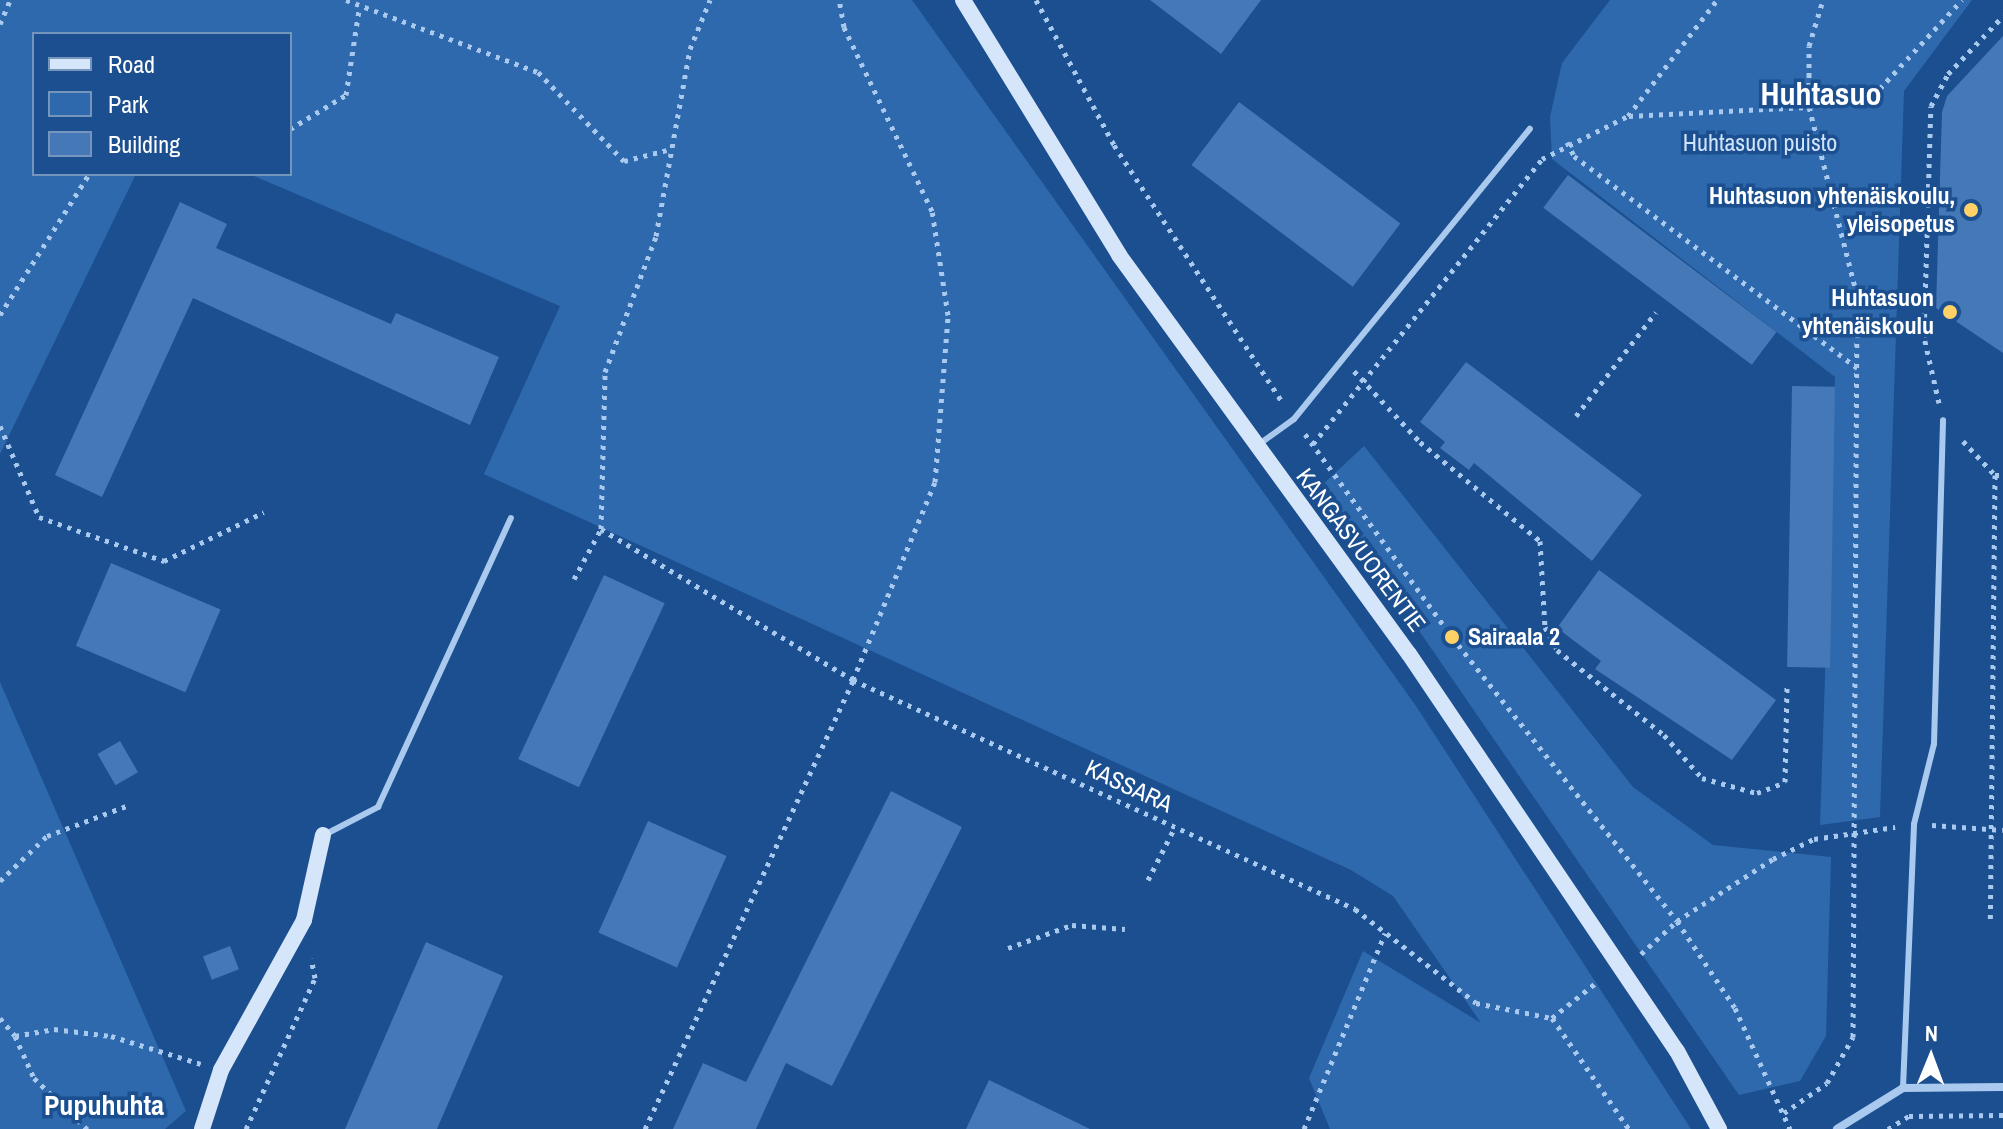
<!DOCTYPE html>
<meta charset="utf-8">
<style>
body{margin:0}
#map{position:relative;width:2003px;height:1129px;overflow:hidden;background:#1b4f8f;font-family:"Archivo Narrow",sans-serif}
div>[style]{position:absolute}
.green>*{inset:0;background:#2e69ad}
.building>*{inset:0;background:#4478b7;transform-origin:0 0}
.path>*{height:5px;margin-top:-2.5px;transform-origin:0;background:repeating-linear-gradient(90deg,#a9c9ee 0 4px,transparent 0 10px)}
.lane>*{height:6px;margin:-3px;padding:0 3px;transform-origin:3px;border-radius:3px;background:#a9c9ee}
.street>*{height:8px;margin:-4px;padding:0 4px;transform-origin:4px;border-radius:4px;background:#a9c9ee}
.secondary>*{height:16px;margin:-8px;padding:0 8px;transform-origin:8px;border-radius:8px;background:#d6e6fa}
.dots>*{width:22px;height:22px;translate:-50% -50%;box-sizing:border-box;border:4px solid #1b4f8f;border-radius:50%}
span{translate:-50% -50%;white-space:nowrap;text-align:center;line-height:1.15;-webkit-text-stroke:7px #1b4f8f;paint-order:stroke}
.park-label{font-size:24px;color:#cfe3fa}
.poi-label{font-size:24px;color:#fff;font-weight:700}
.right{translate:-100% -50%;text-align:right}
.left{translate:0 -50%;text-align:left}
.street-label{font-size:24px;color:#fff}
.quarter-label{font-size:28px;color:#fff;font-weight:700}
.district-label{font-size:32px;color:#fff;font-weight:700}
.legend{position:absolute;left:32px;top:32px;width:260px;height:144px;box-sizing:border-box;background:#1b4f8f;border:2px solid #7695bc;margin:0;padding:10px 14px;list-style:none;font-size:24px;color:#fff}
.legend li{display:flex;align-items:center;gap:16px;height:40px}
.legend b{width:40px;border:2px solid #7695bc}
.north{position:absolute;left:1891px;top:1017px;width:80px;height:80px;-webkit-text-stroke:6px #1b4f8f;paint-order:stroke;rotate:1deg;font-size:22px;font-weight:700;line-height:32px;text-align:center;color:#fff}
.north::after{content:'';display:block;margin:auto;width:28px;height:36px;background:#fff;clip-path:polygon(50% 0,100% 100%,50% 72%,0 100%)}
</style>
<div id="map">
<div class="green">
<div style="clip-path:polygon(0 0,912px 0,1416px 706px,1691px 1129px,1330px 1129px,1309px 1078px,1363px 951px,1481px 1023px,1393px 896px,1351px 870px,484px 474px,560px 306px,249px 174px,290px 174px,290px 34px,34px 34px,34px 174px,136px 174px,0 454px)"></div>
<div style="clip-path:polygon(1610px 0,1972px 0,1904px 91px,1880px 817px,1820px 825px,1835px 377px,1552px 159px,1550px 117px,1562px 63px)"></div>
<div style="clip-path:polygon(1364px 446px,1633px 787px,1713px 845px,1831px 857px,1826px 1036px,1800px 1081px,1739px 1095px,1320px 487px)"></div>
<div style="clip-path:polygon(0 682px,186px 1111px,165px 1129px,0 1129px)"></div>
</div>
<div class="building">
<div style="clip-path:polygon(1150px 0,1261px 0,1221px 54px)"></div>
<div style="clip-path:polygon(2003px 36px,2003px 353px,1936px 308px,1942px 112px,1947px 96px)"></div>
<div style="left:1239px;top:102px;width:202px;height:79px;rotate:37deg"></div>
<div style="left:1568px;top:175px;width:261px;height:41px;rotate:37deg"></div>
<div style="clip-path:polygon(180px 202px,227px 224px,216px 248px,391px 324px,396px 313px,499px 357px,470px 425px,193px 298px,102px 497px,55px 475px)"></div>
<div style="clip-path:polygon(1466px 362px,1642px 495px,1592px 561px,1474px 463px,1469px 470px,1440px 448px,1445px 442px,1420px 422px)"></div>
<div style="left:1792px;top:386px;width:43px;height:281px;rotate:1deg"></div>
<div style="left:111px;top:563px;width:119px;height:90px;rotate:23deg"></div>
<div style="clip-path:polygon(1599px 570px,1776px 700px,1732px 760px,1595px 669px,1601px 661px,1557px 628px)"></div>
<div style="left:604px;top:575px;width:67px;height:203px;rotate:25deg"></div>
<div style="left:120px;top:741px;width:36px;height:26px;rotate:60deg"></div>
<div style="clip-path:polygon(891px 791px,962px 827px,832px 1086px,786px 1063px,756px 1129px,673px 1129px,703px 1063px,746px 1082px)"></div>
<div style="left:648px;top:821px;width:86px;height:122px;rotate:24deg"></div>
<div style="clip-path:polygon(426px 942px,503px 976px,437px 1129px,345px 1129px)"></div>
<div style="left:230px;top:946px;width:25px;height:29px;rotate:69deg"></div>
<div style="clip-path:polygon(989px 1080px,1090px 1129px,966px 1129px)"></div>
</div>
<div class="path">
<div style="left:346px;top:0;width:205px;rotate:20.6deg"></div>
<div style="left:538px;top:72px;width:124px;rotate:46deg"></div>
<div style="left:624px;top:161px;width:44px;rotate:-14.3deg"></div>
<div style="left:1036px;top:0;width:165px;rotate:61.7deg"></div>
<div style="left:1114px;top:145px;width:308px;rotate:56.8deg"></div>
<div style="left:0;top:24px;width:26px;rotate:-67deg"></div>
<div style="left:1629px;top:116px;width:180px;rotate:-2.9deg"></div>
<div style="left:1809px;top:107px;width:65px;rotate:-9.8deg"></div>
<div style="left:1873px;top:96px;width:131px;rotate:-47.2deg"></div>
<div style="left:290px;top:129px;width:66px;rotate:-31.3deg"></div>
<div style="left:346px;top:95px;width:86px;rotate:-81.3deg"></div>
<div style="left:1567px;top:142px;width:16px;rotate:63deg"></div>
<div style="left:1574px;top:156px;width:354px;rotate:36.8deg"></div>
<div style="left:0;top:315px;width:167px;rotate:-57.7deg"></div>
<div style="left:1354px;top:371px;width:97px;rotate:47.1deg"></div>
<div style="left:1420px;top:442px;width:156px;rotate:39.5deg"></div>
<div style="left:1540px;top:541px;width:86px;rotate:86.7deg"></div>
<div style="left:1545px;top:627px;width:26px;rotate:62deg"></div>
<div style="left:1557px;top:650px;width:137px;rotate:38.5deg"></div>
<div style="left:1664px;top:735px;width:57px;rotate:48.5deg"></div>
<div style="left:1702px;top:778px;width:57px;rotate:15.3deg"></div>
<div style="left:1757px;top:793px;width:30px;rotate:-21deg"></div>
<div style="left:1785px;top:782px;width:98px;rotate:-88.8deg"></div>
<div style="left:1939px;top:403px;width:68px;rotate:-102.8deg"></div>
<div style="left:1924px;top:337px;width:231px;rotate:-88.3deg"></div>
<div style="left:1931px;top:106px;width:36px;rotate:-62deg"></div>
<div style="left:1948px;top:74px;width:80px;rotate:-46.5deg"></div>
<div style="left:1576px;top:416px;width:131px;rotate:-52.4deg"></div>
<div style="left:0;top:426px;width:99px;rotate:66.8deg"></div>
<div style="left:39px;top:517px;width:133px;rotate:19.4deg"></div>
<div style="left:164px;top:561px;width:111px;rotate:-26.1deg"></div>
<div style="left:1305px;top:434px;width:251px;rotate:54.1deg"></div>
<div style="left:1452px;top:637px;width:362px;rotate:51.6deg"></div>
<div style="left:1677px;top:921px;width:105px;rotate:56.3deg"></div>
<div style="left:1735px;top:1008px;width:133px;rotate:65.6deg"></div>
<div style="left:1963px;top:441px;width:47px;rotate:46.7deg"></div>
<div style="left:1995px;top:475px;width:444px;rotate:90.6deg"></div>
<div style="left:1313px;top:444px;width:366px;rotate:-51.2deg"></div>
<div style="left:1542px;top:159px;width:96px;rotate:-26.6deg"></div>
<div style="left:1628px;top:116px;width:146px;rotate:-52.5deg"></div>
<div style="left:1995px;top:475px;width:8px"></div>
<div style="left:601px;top:529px;width:294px;rotate:30.9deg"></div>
<div style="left:853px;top:680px;width:552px;rotate:24.52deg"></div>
<div style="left:1355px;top:909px;width:153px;rotate:37.8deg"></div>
<div style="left:1476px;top:1003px;width:77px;rotate:11.2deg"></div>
<div style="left:1552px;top:1018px;width:58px;rotate:-38.7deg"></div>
<div style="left:574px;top:579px;width:57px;rotate:-61.6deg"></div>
<div style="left:601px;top:529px;width:157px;rotate:-88.5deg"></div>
<div style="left:605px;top:372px;width:145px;rotate:-69.4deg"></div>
<div style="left:656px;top:236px;width:190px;rotate:-79.7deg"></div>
<div style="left:690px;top:49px;width:53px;rotate:-67.8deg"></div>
<div style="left:1932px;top:825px;width:71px;rotate:4deg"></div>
<div style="left:1148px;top:880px;width:59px;rotate:-63deg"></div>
<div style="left:0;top:881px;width:65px;rotate:-43.8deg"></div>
<div style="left:47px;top:836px;width:88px;rotate:-20.7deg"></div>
<div style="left:1008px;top:948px;width:68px;rotate:-19.8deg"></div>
<div style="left:1072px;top:925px;width:53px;rotate:4.3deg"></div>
<div style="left:1641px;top:954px;width:49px;rotate:-42.5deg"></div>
<div style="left:1677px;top:921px;width:114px;rotate:-32.9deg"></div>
<div style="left:1773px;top:859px;width:46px;rotate:-26deg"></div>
<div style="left:1814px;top:839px;width:82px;rotate:-8.4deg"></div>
<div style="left:0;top:1018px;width:23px;rotate:50deg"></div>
<div style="left:15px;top:1036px;width:40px;rotate:-10deg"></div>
<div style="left:54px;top:1029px;width:57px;rotate:7deg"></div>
<div style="left:111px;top:1036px;width:94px;rotate:17.3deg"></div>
<div style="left:1552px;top:1018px;width:135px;rotate:55.3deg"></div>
<div style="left:15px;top:1036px;width:46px;rotate:65.7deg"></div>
<div style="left:34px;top:1078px;width:74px;rotate:43.9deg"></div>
<div style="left:1784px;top:1113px;width:52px;rotate:-34.9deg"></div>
<div style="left:1827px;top:1083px;width:53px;rotate:-60.5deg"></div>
<div style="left:1853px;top:1037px;width:742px;rotate:-89.69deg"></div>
<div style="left:1857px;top:295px;width:194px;rotate:-104.3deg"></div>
<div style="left:1809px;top:107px;width:61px;rotate:-90deg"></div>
<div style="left:1809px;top:46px;width:48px;rotate:-73.1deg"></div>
<div style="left:246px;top:1129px;width:166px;rotate:-65.4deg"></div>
<div style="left:315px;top:978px;width:20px;rotate:-101deg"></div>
<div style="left:645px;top:1129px;width:495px;rotate:-65.1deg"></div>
<div style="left:853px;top:680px;width:214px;rotate:-67.5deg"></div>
<div style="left:935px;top:482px;width:168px;rotate:-85.5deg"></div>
<div style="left:948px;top:315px;width:105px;rotate:-98.7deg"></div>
<div style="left:932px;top:211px;width:204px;rotate:-115.6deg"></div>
<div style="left:844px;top:27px;width:27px;rotate:-100deg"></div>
<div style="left:1304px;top:1129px;width:212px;rotate:-67.5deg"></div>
<div style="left:1888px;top:1129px;width:25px;rotate:-32deg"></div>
<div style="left:1909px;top:1116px;width:94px;rotate:-0.6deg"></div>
</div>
<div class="lane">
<div style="left:1258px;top:445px;width:44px;rotate:-35.8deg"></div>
<div style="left:1294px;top:419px;width:374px;rotate:-50.9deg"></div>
<div style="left:326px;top:834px;width:59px;rotate:-27.4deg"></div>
<div style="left:378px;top:807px;width:318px;rotate:-65.3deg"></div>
<div style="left:1903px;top:1088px;width:264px;rotate:-87.6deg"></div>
<div style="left:1914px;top:824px;width:82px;rotate:-76deg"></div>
<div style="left:1934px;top:744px;width:324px;rotate:-88.4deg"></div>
</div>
<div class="street">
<div style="left:1837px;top:1129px;width:78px;rotate:-31.8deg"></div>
<div style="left:1903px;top:1088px;width:100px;rotate:-0.6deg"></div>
</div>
<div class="secondary">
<div style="left:963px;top:0;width:299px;rotate:58.5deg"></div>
<div style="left:1119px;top:255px;width:493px;rotate:54deg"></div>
<div style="left:1409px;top:654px;width:479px;rotate:56deg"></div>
<div style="left:1677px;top:1051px;width:89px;rotate:61.7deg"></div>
<div style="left:202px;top:1129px;width:62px;rotate:-72.1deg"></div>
<div style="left:221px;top:1070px;width:171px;rotate:-61deg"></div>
<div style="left:304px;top:920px;width:87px;rotate:-77.4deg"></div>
</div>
<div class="dots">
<div style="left:1971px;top:210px;background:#ffd166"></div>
<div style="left:1950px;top:312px;background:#ffd166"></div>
<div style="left:1452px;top:637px;background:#ffd166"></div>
</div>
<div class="park-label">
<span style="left:1760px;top:143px">Huhtasuon puisto</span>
</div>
<div class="poi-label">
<span class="right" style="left:1955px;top:210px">Huhtasuon yhtenäiskoulu,<br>yleisopetus</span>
<span class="right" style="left:1934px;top:312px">Huhtasuon<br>yhtenäiskoulu</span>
<span class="left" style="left:1468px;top:637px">Sairaala 2</span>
</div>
<div class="street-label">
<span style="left:1361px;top:550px;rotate:53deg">KANGASVUORENTIE</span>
<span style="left:1129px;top:786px;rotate:25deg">KASSARA</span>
</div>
<div class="quarter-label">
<span style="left:104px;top:1105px">Pupuhuhta</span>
</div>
<div class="district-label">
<span style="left:1821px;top:94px">Huhtasuo</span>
</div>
<ul class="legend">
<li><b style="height:10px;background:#d6e6fa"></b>Road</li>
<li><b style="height:22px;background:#2e69ad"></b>Park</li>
<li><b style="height:22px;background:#4478b7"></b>Building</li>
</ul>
<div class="north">N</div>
</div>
